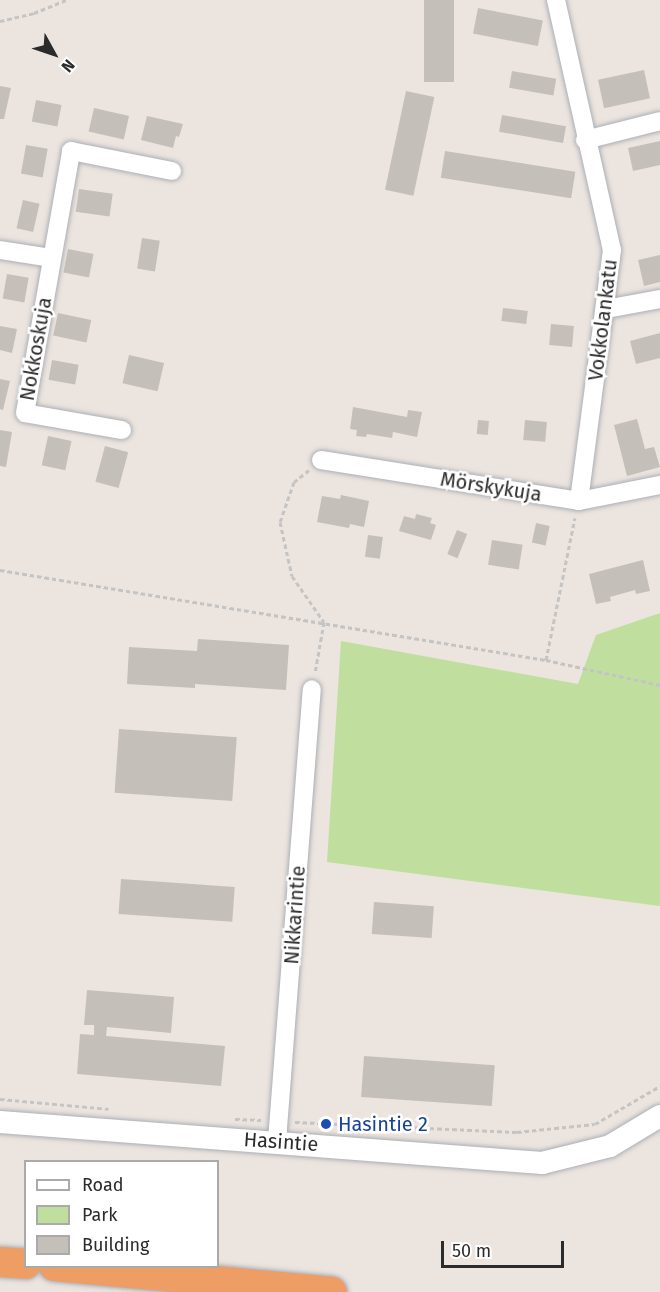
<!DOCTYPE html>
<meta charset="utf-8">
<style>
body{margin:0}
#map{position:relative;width:660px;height:1292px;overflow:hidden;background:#ece4de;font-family:"Fira Sans",sans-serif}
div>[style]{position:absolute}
.green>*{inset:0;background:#c0df9e}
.building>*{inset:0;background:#c5bfba;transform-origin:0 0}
.path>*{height:3px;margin-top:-1.5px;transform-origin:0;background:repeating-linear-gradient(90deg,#c4c4c4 0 4.5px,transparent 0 7.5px)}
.roads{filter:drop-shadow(0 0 2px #abafb7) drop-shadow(0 0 2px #abafb7)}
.minor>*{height:18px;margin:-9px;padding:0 9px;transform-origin:9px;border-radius:9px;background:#fff}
.tertiary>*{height:22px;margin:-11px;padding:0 11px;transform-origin:11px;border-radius:11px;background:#fff}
.trunk>*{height:30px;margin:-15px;padding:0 15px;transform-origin:15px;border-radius:15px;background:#ee9e64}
.dots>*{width:16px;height:16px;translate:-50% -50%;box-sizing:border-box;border:3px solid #fff;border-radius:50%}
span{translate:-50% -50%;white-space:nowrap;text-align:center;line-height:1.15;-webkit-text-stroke:5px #fff;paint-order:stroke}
.street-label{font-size:20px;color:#2b2b2b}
.transit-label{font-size:20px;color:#164399}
.left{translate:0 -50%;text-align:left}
.legend{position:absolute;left:24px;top:1160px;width:195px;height:108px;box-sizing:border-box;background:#fff;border:2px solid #aaa;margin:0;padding:8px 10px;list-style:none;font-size:18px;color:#2b2b2b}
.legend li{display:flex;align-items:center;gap:12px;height:30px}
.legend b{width:30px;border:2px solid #aaa}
.north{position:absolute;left:24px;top:24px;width:60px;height:60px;-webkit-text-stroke:4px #fff;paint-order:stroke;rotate:130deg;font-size:16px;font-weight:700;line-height:24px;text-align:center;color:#2b2b2b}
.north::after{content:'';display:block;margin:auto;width:21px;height:27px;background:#2b2b2b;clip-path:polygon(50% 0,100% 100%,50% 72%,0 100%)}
.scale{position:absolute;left:441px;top:1241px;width:123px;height:27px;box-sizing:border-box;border:3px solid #2b2b2b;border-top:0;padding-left:8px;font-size:18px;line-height:21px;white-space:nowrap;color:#2b2b2b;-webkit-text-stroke:4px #fff;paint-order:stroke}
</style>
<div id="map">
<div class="green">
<div style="clip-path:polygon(660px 613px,660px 906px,327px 862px,341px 641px,578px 684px,596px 635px)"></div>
</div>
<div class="building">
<div style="left:424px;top:0;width:30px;height:82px"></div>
<div style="left:478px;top:8px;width:66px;height:26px;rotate:11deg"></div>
<div style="left:644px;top:70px;width:29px;height:47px;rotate:78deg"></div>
<div style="left:512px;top:71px;width:45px;height:17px;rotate:10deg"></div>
<div style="clip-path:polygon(0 86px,11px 88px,4px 119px,0 119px)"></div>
<div style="left:406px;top:91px;width:29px;height:101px;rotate:12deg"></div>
<div style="left:36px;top:100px;width:26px;height:22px;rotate:11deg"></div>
<div style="left:94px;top:108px;width:36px;height:24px;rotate:13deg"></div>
<div style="left:502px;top:115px;width:65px;height:17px;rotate:10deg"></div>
<div style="clip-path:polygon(147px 116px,183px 124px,179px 137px,176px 136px,173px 148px,141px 140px)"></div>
<div style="clip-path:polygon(660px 141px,660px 165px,633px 171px,628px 148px)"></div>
<div style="left:26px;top:145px;width:22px;height:29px;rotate:10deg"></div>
<div style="left:445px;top:151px;width:132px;height:27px;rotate:9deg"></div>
<div style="left:79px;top:189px;width:34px;height:23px;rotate:8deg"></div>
<div style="left:23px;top:200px;width:17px;height:29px;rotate:13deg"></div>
<div style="left:142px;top:238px;width:18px;height:31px;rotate:9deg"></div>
<div style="left:68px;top:249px;width:26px;height:24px;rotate:11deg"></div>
<div style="clip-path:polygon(660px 255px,660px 282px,644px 286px,638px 260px)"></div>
<div style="left:7px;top:274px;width:22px;height:25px;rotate:10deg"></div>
<div style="left:503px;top:308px;width:25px;height:13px;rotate:7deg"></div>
<div style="left:58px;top:313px;width:34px;height:23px;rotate:12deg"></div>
<div style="left:551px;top:324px;width:23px;height:21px;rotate:5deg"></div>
<div style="clip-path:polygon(0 326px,17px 329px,12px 353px,0 350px)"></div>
<div style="clip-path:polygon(660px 333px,660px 358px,636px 364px,630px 341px)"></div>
<div style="left:129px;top:355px;width:36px;height:29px;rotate:13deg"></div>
<div style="left:52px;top:360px;width:27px;height:20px;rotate:10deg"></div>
<div style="clip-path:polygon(0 379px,10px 381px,3px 410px,0 409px)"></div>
<div style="clip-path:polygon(353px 407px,407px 417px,408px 410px,422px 412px,417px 437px,393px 432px,392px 438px,367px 434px,366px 437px,356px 436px,357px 430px,350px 429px)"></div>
<div style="clip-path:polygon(637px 419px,645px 449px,654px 447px,660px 467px,627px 476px,614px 425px)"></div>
<div style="left:478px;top:420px;width:11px;height:14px;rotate:5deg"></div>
<div style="left:525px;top:420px;width:22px;height:20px;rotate:5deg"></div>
<div style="clip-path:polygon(0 430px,12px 432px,6px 467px,0 466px)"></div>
<div style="left:48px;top:436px;width:24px;height:30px;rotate:12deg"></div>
<div style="left:105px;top:446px;width:24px;height:37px;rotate:15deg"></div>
<div style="clip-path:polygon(341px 495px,369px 501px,364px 527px,350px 524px,349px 528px,317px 522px,322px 496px,340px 499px)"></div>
<div style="clip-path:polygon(416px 514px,432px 518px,430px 523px,436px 525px,431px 540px,399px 531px,404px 516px,415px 519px)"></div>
<div style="left:536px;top:523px;width:14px;height:20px;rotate:12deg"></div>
<div style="left:457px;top:530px;width:11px;height:26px;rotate:22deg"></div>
<div style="left:368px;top:535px;width:15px;height:22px;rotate:8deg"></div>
<div style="left:492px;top:540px;width:31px;height:25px;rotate:9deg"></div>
<div style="clip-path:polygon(643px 560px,650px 591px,636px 594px,635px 590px,610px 597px,611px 601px,596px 604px,589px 574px)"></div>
<div style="clip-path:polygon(198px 639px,289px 645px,286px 690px,195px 684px,195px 688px,127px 684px,129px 647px,197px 651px)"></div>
<div style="left:119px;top:729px;width:118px;height:64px;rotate:4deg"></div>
<div style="left:121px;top:879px;width:114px;height:35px;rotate:4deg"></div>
<div style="left:374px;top:902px;width:60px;height:32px;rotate:4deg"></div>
<div style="clip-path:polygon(87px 990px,174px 997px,171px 1033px,107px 1027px,106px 1036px,225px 1046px,221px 1086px,77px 1074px,80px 1034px,94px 1035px,94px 1025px,84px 1025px)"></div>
<div style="left:364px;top:1056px;width:131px;height:41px;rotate:4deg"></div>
</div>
<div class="path">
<div style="left:0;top:21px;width:35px;rotate:-13deg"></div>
<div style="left:34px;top:13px;width:35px;rotate:-22deg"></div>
<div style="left:309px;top:470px;width:19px;rotate:141deg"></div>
<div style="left:294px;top:482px;width:42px;rotate:109.3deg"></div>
<div style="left:280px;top:522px;width:55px;rotate:77.5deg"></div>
<div style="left:292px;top:576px;width:56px;rotate:55.2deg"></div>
<div style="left:324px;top:622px;width:52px;rotate:100deg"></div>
<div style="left:0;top:570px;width:553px;rotate:9.36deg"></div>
<div style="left:546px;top:660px;width:117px;rotate:12.4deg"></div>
<div style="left:546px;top:660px;width:145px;rotate:-78.5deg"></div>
<div style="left:0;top:1099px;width:109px;rotate:5.2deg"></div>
<div style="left:235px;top:1119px;width:26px;rotate:2deg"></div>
<div style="left:295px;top:1122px;width:222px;rotate:2.6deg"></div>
<div style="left:517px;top:1132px;width:78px;rotate:-5.9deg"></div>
<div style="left:595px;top:1124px;width:75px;rotate:-30.3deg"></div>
</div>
<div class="roads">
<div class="minor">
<div style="left:556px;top:0;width:256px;rotate:77.4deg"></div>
<div style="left:612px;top:250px;width:253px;rotate:97.5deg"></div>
<div style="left:585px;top:140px;width:77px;rotate:-14.2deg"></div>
<div style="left:0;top:250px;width:52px;rotate:8.9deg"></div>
<div style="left:606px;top:309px;width:55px;rotate:-10.5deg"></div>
<div style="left:122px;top:430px;width:98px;rotate:-170.1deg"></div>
<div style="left:25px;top:413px;width:266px;rotate:-80deg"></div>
<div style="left:71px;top:151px;width:103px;rotate:11.2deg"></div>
<div style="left:321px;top:460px;width:261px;rotate:9deg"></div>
<div style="left:579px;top:501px;width:83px;rotate:-11.2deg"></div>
<div style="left:277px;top:1141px;width:453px;rotate:-85.6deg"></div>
</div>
<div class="tertiary">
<div style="left:0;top:1122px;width:544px;rotate:4.33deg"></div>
<div style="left:542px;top:1163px;width:70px;rotate:-14deg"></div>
<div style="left:610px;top:1146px;width:58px;rotate:-31deg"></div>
</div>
<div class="trunk">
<div style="left:0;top:1262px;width:26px;rotate:4deg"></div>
<div style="left:54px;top:1266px;width:279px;rotate:5.3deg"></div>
</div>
</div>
<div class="dots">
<div style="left:326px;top:1124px;background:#1a4fb4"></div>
</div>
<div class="street-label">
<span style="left:603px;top:320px;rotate:-83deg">Vokkolankatu</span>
<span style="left:36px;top:349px;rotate:-80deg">Nokkoskuja</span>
<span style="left:491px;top:487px;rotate:9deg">Mörskykuja</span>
<span style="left:295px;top:915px;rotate:-86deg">Nikkarintie</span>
<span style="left:281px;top:1142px;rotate:4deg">Hasintie</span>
</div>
<div class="transit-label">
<span class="left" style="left:338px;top:1124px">Hasintie 2</span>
</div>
<ul class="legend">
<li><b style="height:8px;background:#fff"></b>Road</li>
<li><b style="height:16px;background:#c0df9e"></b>Park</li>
<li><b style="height:16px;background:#c5bfba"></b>Building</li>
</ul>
<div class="north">N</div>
<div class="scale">50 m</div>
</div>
